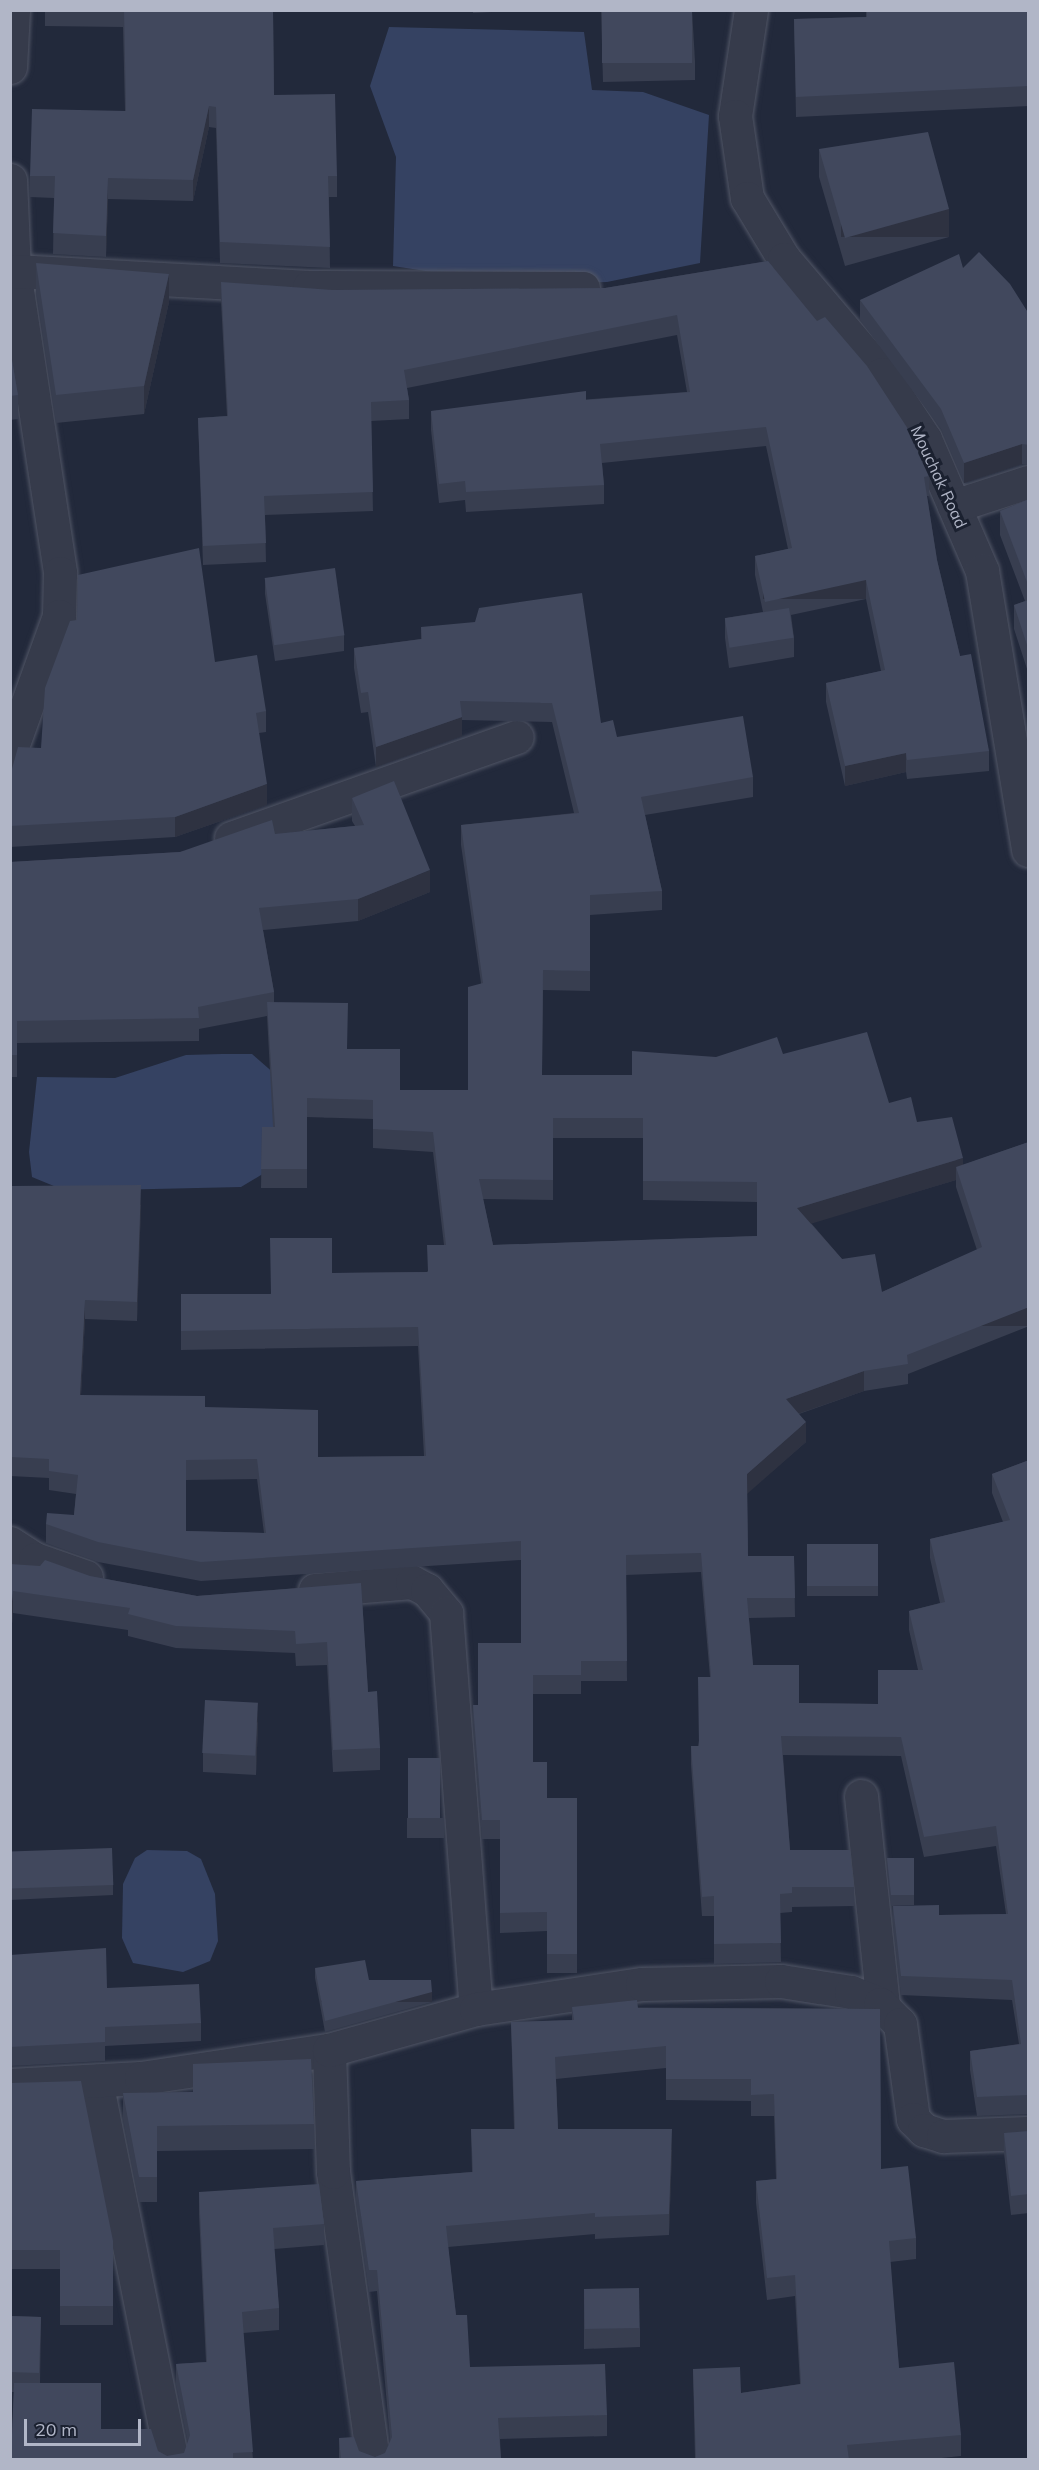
<!DOCTYPE html>
<style>
body{margin:0}
#map{position:relative;width:1039px;height:2470px;overflow:hidden;background:#22293b;font-family:Mulish,sans-serif}
div>[style]{position:absolute}
.water>*{inset:0;background:#354262}
.roads{filter:drop-shadow(0 0 2px #515666) drop-shadow(0 0 2px #515666)}
.minor>*{height:33px;margin:-16.5px;padding:0 16.5px;transform-origin:16.5px;border-radius:16.5px;background:#363b4b}
.wall>*{inset:0;background:#383e50;transform-origin:0 0}
.shaded-wall>*{inset:0;background:#2e3241;transform-origin:0 0}
.building>*{inset:0;background:#41485d;transform-origin:0 0}
span{translate:-50% -50%;white-space:nowrap;text-align:center;line-height:1.15;-webkit-text-stroke:6px #1b2130;paint-order:stroke}
.street-label{font-size:16px;color:#b1b6c7}
.frame{position:absolute;inset:0;border:12px solid #b1b6c7;pointer-events:none}
.scale{position:absolute;left:24px;top:2419px;width:117px;height:27px;box-sizing:border-box;border:3px solid #b1b6c7;border-top:0;padding-left:8px;font-size:18px;line-height:21px;white-space:nowrap;color:#b1b6c7;-webkit-text-stroke:4px #1b2130;paint-order:stroke}
</style>
<div id="map">
<div class="water">
<div style="clip-path:polygon(389px 27px,584px 32px,592px 90px,643px 92px,709px 115px,700px 263px,607px 282px,516px 285px,393px 266px,396px 157px,370px 86px)"></div>
<div style="clip-path:polygon(222px 1054px,252px 1054px,276px 1075px,285px 1104px,271px 1169px,241px 1187px,66px 1191px,32px 1177px,29px 1152px,37px 1077px,115px 1078px,186px 1055px)"></div>
<div style="clip-path:polygon(147px 1850px,187px 1851px,201px 1859px,215px 1894px,218px 1941px,210px 1961px,183px 1972px,133px 1963px,122px 1938px,123px 1884px,135px 1858px)"></div>
</div>
<div class="roads">
<div class="minor">
<div style="left:751px;top:10px;width:107px;rotate:98.6deg"></div>
<div style="left:735px;top:116px;width:83px;rotate:81.7deg"></div>
<div style="left:747px;top:198px;width:71px;rotate:58.8deg"></div>
<div style="left:784px;top:259px;width:151px;rotate:49.6deg"></div>
<div style="left:882px;top:374px;width:78px;rotate:56.5deg"></div>
<div style="left:925px;top:439px;width:144px;rotate:66.6deg"></div>
<div style="left:982px;top:571px;width:283px;rotate:80.6deg"></div>
<div style="left:10px;top:67px;width:57px;rotate:-87deg"></div>
<div style="left:10px;top:180px;width:91px;rotate:87.5deg"></div>
<div style="left:14px;top:271px;width:305px;rotate:81.3deg"></div>
<div style="left:60px;top:573px;width:43px;rotate:91.3deg"></div>
<div style="left:59px;top:616px;width:145px;rotate:109.8deg"></div>
<div style="left:14px;top:271px;width:295px;rotate:3.1deg"></div>
<div style="left:309px;top:287px;width:274px;rotate:0.2deg"></div>
<div style="left:954px;top:506px;width:78px;rotate:-18deg"></div>
<div style="left:231px;top:838px;width:303px;rotate:-19.5deg"></div>
<div style="left:10px;top:1543px;width:30px;rotate:33deg"></div>
<div style="left:35px;top:1559px;width:54px;rotate:19.4deg"></div>
<div style="left:315px;top:1590px;width:97px;rotate:-4.7deg"></div>
<div style="left:412px;top:1582px;width:17px;rotate:28deg"></div>
<div style="left:427px;top:1590px;width:30px;rotate:50deg"></div>
<div style="left:446px;top:1613px;width:397px;rotate:85.7deg"></div>
<div style="left:861px;top:1796px;width:212px;rotate:84deg"></div>
<div style="left:96px;top:2081px;width:387px;rotate:78.7deg"></div>
<div style="left:10px;top:2085px;width:131px;rotate:-3.1deg"></div>
<div style="left:141px;top:2078px;width:190px;rotate:-8.5deg"></div>
<div style="left:373px;top:2460px;width:291px;rotate:-97.9deg"></div>
<div style="left:333px;top:2172px;width:122px;rotate:-91.9deg"></div>
<div style="left:329px;top:2050px;width:153px;rotate:-15.6deg"></div>
<div style="left:476px;top:2009px;width:168px;rotate:-8.6deg"></div>
<div style="left:642px;top:1984px;width:139px;rotate:-1.2deg"></div>
<div style="left:781px;top:1981px;width:71px;rotate:8.9deg"></div>
<div style="left:851px;top:1992px;width:31px;rotate:22deg"></div>
<div style="left:880px;top:2004px;width:28px;rotate:45deg"></div>
<div style="left:900px;top:2024px;width:96px;rotate:82.2deg"></div>
<div style="left:913px;top:2119px;width:16px;rotate:45deg"></div>
<div style="left:924px;top:2130px;width:20px;rotate:18deg"></div>
<div style="left:943px;top:2136px;width:85px;rotate:-2deg"></div>
</div>
</div>
<div class="wall">
<div style="clip-path:polygon(45px 10px,273px 10px,274px 95px,337px 176px,337px 197px,329px 197px,330px 268px,220px 263px,216px 128px,209px 127px,193px 201px,108px 199px,106px 257px,53px 254px,54px 198px,30px 197px,30px 176px,125px 111px,123px 27px,45px 26px)"></div>
<div style="clip-path:polygon(473px 10px,527px 10px,473px 13px)"></div>
<div style="clip-path:polygon(601px 10px,692px 10px,695px 61px,695px 80px,603px 82px)"></div>
<div style="clip-path:polygon(866px 10px,1029px 10px,1029px 106px,796px 117px,794px 19px,866px 17px)"></div>
<div style="clip-path:polygon(819px 149px,949px 237px,845px 266px,819px 177px)"></div>
<div style="clip-path:polygon(768px 261px,929px 476px,929px 496px,927px 496px,937px 560px,960px 656px,989px 751px,989px 771px,907px 779px,906px 772px,845px 786px,826px 702px,826px 683px,881px 671px,866px 599px,791px 615px,794px 638px,794px 657px,729px 668px,725px 638px,725px 618px,763px 612px,755px 575px,755px 556px,788px 549px,766px 446px,602px 463px,604px 485px,604px 504px,466px 512px,465px 500px,439px 503px,431px 430px,431px 411px,687px 392px,677px 335px,407px 388px,409px 400px,409px 419px,371px 421px,373px 511px,265px 515px,266px 562px,203px 565px,198px 418px,227px 416px,221px 301px,221px 282px,332px 290px,605px 288px)"></div>
<div style="clip-path:polygon(36px 263px,169px 302px,144px 414px,56px 423px,36px 291px)"></div>
<div style="clip-path:polygon(963px 268px,1029px 314px,1029px 465px,1022px 464px,964px 483px,941px 429px,860px 320px,860px 300px)"></div>
<div style="clip-path:polygon(10px 348px,18px 395px,18px 419px,10px 420px)"></div>
<div style="clip-path:polygon(1029px 499px,1029px 675px,1014px 629px,1014px 605px,1025px 601px,1000px 535px,1000px 511px)"></div>
<div style="clip-path:polygon(265px 578px,344px 635px,344px 651px,275px 661px,265px 594px)"></div>
<div style="clip-path:polygon(evenodd,421px 627px,601px 723px,617px 737px,753px 777px,753px 797px,645px 815px,662px 891px,662px 910px,590px 915px,590px 991px,543px 990px,542px 1075px,632px 1075px,716px 1057px,783px 1054px,889px 1103px,917px 1122px,963px 1165px,1029px 1142px,1029px 1326px,908px 1374px,908px 1384px,864px 1391px,799px 1414px,806px 1442px,747px 1493px,748px 1556px,794px 1556px,795px 1617px,749px 1618px,753px 1665px,799px 1703px,878px 1704px,918px 1670px,909px 1630px,909px 1611px,940px 1603px,930px 1558px,930px 1539px,1003px 1522px,992px 1493px,992px 1474px,1029px 1460px,1029px 2114px,977px 2116px,970px 2070px,970px 2051px,1019px 2044px,1012px 2000px,901px 1995px,893px 1925px,893px 1906px,939px 1915px,1006px 1914px,996px 1846px,924px 1857px,901px 1756px,783px 1755px,790px 1850px,854px 1887px,854px 1906px,792px 1907px,792px 1912px,780px 1913px,781px 1962px,714px 1964px,714px 1916px,702px 1916px,691px 1765px,691px 1746px,698px 1746px,710px 1677px,701px 1572px,626px 1575px,627px 1681px,581px 1681px,581px 1694px,533px 1694px,533px 1762px,547px 1798px,577px 1798px,577px 1973px,547px 1973px,547px 1931px,500px 1933px,500px 1839px,482px 1839px,473px 1724px,473px 1705px,478px 1705px,521px 1643px,521px 1560px,201px 1581px,98px 1562px,46px 1543px,46px 1524px,74px 1515px,76px 1494px,49px 1490px,49px 1478px,10px 1476px,10px 1186px,141px 1205px,137px 1321px,85px 1319px,81px 1395px,205px 1407px,318px 1457px,424px 1456px,418px 1346px,181px 1350px,181px 1294px,270px 1294px,332px 1273px,427px 1272px,444px 1245px,433px 1152px,373px 1148px,373px 1119px,307px 1117px,307px 1188px,261px 1188px,262px 1127px,273px 1127px,267px 1016px,199px 1029px,199px 1041px,17px 1043px,17px 1077px,10px 1077px,10px 862px,180px 852px,275px 834px,355px 826px,352px 821px,352px 798px,430px 892px,358px 921px,263px 930px,274px 992px,274px 1003px,347px 1049px,400px 1090px,468px 1090px,481px 983px,461px 845px,461px 825px,574px 813px,552px 722px,462px 720px,462px 736px,376px 767px,368px 712px,361px 713px,354px 668px,354px 648px,421px 639px,421px 627px,553px 1138px,643px 1138px,643px 1200px,757px 1202px,757px 1236px,493px 1245px,483px 1199px,553px 1200px,553px 1138px,421px 627px,956px 1180px,956px 1187px,977px 1250px,882px 1292px,842px 1259px,811px 1223px,956px 1180px,421px 627px,257px 1479px,264px 1533px,186px 1531px,186px 1480px,257px 1479px)"></div>
<div style="clip-path:polygon(215px 662px,266px 711px,266px 732px,259px 733px,267px 805px,175px 837px,10px 847px,10px 776px,41px 748px)"></div>
<div style="left:807px;top:1544px;width:71px;height:52px"></div>
<div style="clip-path:polygon(10px 1564px,90px 1576px,197px 1596px,361px 1583px,368px 1692px,380px 1748px,380px 1770px,333px 1772px,327px 1665px,296px 1666px,295px 1653px,176px 1648px,128px 1636px,128px 1630px,13px 1613px,10px 1645px)"></div>
<div style="clip-path:polygon(258px 1722px,256px 1775px,203px 1772px,203px 1753px)"></div>
<div style="left:407px;top:1818px;width:37px;height:20px"></div>
<div style="clip-path:polygon(10px 1852px,113px 1885px,113px 1895px,10px 1900px)"></div>
<div style="clip-path:polygon(887px 1858px,914px 1858px,914px 1905px,891px 1906px,887px 1869px)"></div>
<div style="clip-path:polygon(10px 1955px,201px 2023px,201px 2041px,105px 2046px,105px 2061px,10px 2066px)"></div>
<div style="clip-path:polygon(315px 1968px,369px 1980px,432px 2002px,325px 2032px,315px 1978px)"></div>
<div style="clip-path:polygon(572px 2007px,880px 2009px,881px 2169px,916px 2238px,916px 2259px,890px 2262px,899px 2368px,961px 2435px,961px 2456px,922px 2460px,695px 2460px,693px 2369px,741px 2393px,800px 2384px,795px 2296px,767px 2300px,756px 2203px,756px 2181px,776px 2179px,774px 2116px,751px 2116px,751px 2101px,666px 2100px,666px 2068px,556px 2079px,558px 2129px,672px 2150px,669px 2235px,595px 2239px,595px 2234px,448px 2247px,456px 2315px,470px 2367px,607px 2415px,607px 2436px,500px 2439px,501px 2460px,339px 2460px,339px 2438px,359px 2451px,375px 2457px,385px 2453px,390px 2440px,377px 2291px,369px 2292px,356px 2202px,356px 2181px,472px 2172px,471px 2129px,514px 2129px,511px 2022px,572px 2020px)"></div>
<div style="clip-path:polygon(10px 2083px,113px 2241px,113px 2325px,60px 2325px,60px 2269px,10px 2269px)"></div>
<div style="clip-path:polygon(193px 2092px,314px 2124px,314px 2149px,157px 2151px,157px 2202px,139px 2202px,123px 2119px,123px 2093px)"></div>
<div style="clip-path:polygon(1029px 2131px,1029px 2213px,1011px 2215px,1004px 2153px,1004px 2133px)"></div>
<div style="clip-path:polygon(199px 2192px,324px 2224px,324px 2245px,274px 2249px,279px 2308px,279px 2330px,243px 2333px,253px 2460px,11px 2460px,14px 2392px,10px 2392px,10px 2316px,41px 2317px,40px 2383px,101px 2429px,158px 2451px,167px 2456px,184px 2453px,188px 2443px,176px 2385px,176px 2364px,206px 2362px,199px 2214px)"></div>
<div style="clip-path:polygon(584px 2289px,640px 2328px,640px 2347px,584px 2349px)"></div>
</div>
<div class="shaded-wall">
<div style="clip-path:polygon(209px 106px,209px 127px,193px 201px,193px 180px)"></div>
<div style="clip-path:polygon(108px 178px,108px 199px,106px 257px,106px 236px)"></div>
<div style="left:949px;top:209px;width:28px;height:108px;rotate:90deg"></div>
<div style="clip-path:polygon(169px 274px,169px 302px,144px 414px,144px 386px)"></div>
<div style="clip-path:polygon(1022px 444px,1022px 464px,964px 483px,964px 463px)"></div>
<div style="left:866px;top:580px;width:19px;height:103px;rotate:90deg"></div>
<div style="clip-path:polygon(462px 717px,462px 736px,376px 767px,376px 747px)"></div>
<div style="clip-path:polygon(906px 753px,906px 772px,845px 786px,845px 766px)"></div>
<div style="clip-path:polygon(267px 784px,267px 805px,175px 837px,175px 817px)"></div>
<div style="clip-path:polygon(430px 870px,430px 892px,358px 921px,358px 899px)"></div>
<div style="clip-path:polygon(963px 1158px,963px 1178px,956px 1167px,956px 1180px,797px 1228px,797px 1208px)"></div>
<div style="clip-path:polygon(141px 1185px,141px 1205px,137px 1321px,137px 1302px)"></div>
<div style="clip-path:polygon(85px 1300px,85px 1319px,80px 1414px,80px 1395px)"></div>
<div style="left:1029px;top:1307px;width:19px;height:131px;rotate:90deg"></div>
<div style="clip-path:polygon(864px 1371px,864px 1391px,786px 1418px,786px 1399px)"></div>
<div style="clip-path:polygon(806px 1422px,806px 1442px,747px 1494px,747px 1474px)"></div>
<div style="clip-path:polygon(13px 1591px,13px 1613px,10px 1645px,10px 1623px)"></div>
<div style="clip-path:polygon(258px 1703px,258px 1722px,256px 1775px,256px 1755px)"></div>
<div style="left:432px;top:1992px;width:10px;height:111px;rotate:90deg"></div>
<div style="clip-path:polygon(672px 2129px,672px 2150px,669px 2235px,669px 2214px)"></div>
</div>
<div class="building">
<div style="clip-path:polygon(124px 10px,273px 10px,274px 95px,335px 94px,337px 176px,328px 176px,330px 247px,220px 242px,216px 107px,209px 106px,193px 180px,108px 178px,106px 236px,53px 233px,55px 176px,30px 176px,32px 109px,126px 111px)"></div>
<div style="left:602px;top:10px;width:90px;height:53px"></div>
<div style="clip-path:polygon(867px 10px,1029px 10px,1029px 86px,796px 97px,794px 19px,867px 17px)"></div>
<div style="clip-path:polygon(928px 132px,949px 209px,845px 238px,819px 149px)"></div>
<div style="clip-path:polygon(979px 252px,1010px 284px,1029px 314px,1029px 445px,1022px 444px,964px 463px,941px 409px,860px 300px,959px 254px,963px 268px)"></div>
<div style="clip-path:polygon(768px 261px,817px 321px,825px 317px,867px 366px,908px 429px,929px 476px,924px 477px,937px 560px,960px 656px,971px 654px,989px 751px,907px 760px,906px 753px,845px 766px,826px 683px,885px 670px,866px 580px,765px 602px,755px 556px,792px 548px,766px 427px,600px 444px,604px 485px,466px 492px,465px 481px,439px 484px,431px 411px,586px 391px,586px 400px,690px 392px,677px 315px,404px 370px,409px 400px,371px 402px,373px 492px,264px 496px,266px 543px,203px 546px,198px 418px,228px 416px,221px 282px,332px 290px,605px 288px)"></div>
<div style="clip-path:polygon(36px 263px,169px 274px,144px 386px,56px 395px)"></div>
<div style="clip-path:polygon(10px 348px,18px 395px,10px 396px)"></div>
<div style="clip-path:polygon(1029px 499px,1029px 587px,1000px 511px)"></div>
<div style="clip-path:polygon(199px 548px,215px 662px,257px 655px,266px 711px,256px 713px,267px 784px,175px 817px,10px 826px,10px 776px,18px 747px,41px 748px,45px 688px,70px 621px,77px 620px,78px 575px)"></div>
<div style="left:335px;top:568px;width:68px;height:71px;rotate:82deg"></div>
<div style="clip-path:polygon(evenodd,582px 593px,601px 723px,613px 720px,617px 737px,743px 716px,753px 777px,641px 797px,662px 891px,590px 895px,590px 971px,543px 970px,542px 1075px,632px 1075px,632px 1051px,716px 1057px,777px 1037px,783px 1054px,867px 1032px,889px 1103px,911px 1097px,917px 1122px,952px 1117px,963px 1158px,797px 1208px,842px 1259px,875px 1254px,882px 1292px,982px 1247px,956px 1167px,1029px 1142px,1029px 1307px,907px 1355px,908px 1364px,864px 1371px,786px 1399px,806px 1422px,747px 1474px,748px 1556px,794px 1556px,795px 1598px,747px 1598px,753px 1665px,799px 1665px,799px 1703px,878px 1704px,878px 1670px,923px 1670px,909px 1611px,945px 1602px,930px 1539px,1010px 1520px,992px 1474px,1029px 1460px,1029px 2095px,977px 2097px,970px 2051px,1021px 2044px,1012px 1980px,901px 1976px,893px 1906px,939px 1905px,939px 1915px,1008px 1914px,996px 1826px,924px 1837px,901px 1737px,781px 1736px,790px 1850px,850px 1850px,854px 1887px,792px 1887px,792px 1893px,780px 1894px,781px 1943px,714px 1944px,714px 1896px,702px 1897px,691px 1746px,699px 1746px,698px 1677px,711px 1677px,701px 1553px,626px 1555px,627px 1661px,581px 1661px,581px 1675px,533px 1675px,533px 1762px,547px 1762px,547px 1798px,577px 1798px,577px 1954px,547px 1954px,547px 1912px,500px 1913px,500px 1820px,482px 1820px,473px 1705px,478px 1705px,478px 1643px,521px 1643px,521px 1541px,201px 1562px,98px 1542px,46px 1524px,47px 1513px,74px 1515px,78px 1475px,49px 1471px,49px 1459px,10px 1457px,10px 1186px,141px 1185px,137px 1302px,85px 1300px,80px 1395px,205px 1396px,205px 1407px,318px 1410px,318px 1457px,426px 1456px,418px 1327px,181px 1331px,181px 1294px,271px 1294px,270px 1238px,332px 1238px,332px 1273px,428px 1272px,427px 1245px,446px 1245px,433px 1132px,373px 1129px,373px 1100px,307px 1098px,307px 1169px,261px 1169px,262px 1127px,275px 1127px,267px 1002px,348px 1003px,347px 1049px,400px 1049px,400px 1090px,468px 1090px,468px 987px,483px 983px,461px 825px,579px 813px,552px 703px,460px 701px,462px 717px,376px 747px,368px 692px,361px 693px,354px 648px,422px 639px,421px 627px,475px 622px,479px 608px,582px 593px,553px 1118px,643px 1118px,643px 1181px,757px 1182px,757px 1236px,493px 1245px,479px 1179px,553px 1180px,553px 1118px,582px 593px,257px 1459px,266px 1533px,186px 1531px,186px 1460px,257px 1459px)"></div>
<div style="clip-path:polygon(1029px 600px,1029px 651px,1014px 605px)"></div>
<div style="left:789px;top:608px;width:30px;height:65px;rotate:81deg"></div>
<div style="clip-path:polygon(394px 781px,430px 870px,358px 899px,259px 908px,274px 992px,198px 1007px,199px 1018px,17px 1021px,17px 1055px,10px 1055px,10px 862px,180px 852px,272px 820px,275px 834px,364px 825px,352px 798px)"></div>
<div style="left:807px;top:1544px;width:71px;height:42px"></div>
<div style="clip-path:polygon(45px 1560px,90px 1576px,197px 1596px,361px 1583px,368px 1692px,377px 1691px,380px 1748px,333px 1750px,327px 1642px,296px 1644px,295px 1631px,176px 1626px,128px 1614px,130px 1608px,13px 1591px,10px 1623px,10px 1564px,40px 1566px)"></div>
<div style="left:205px;top:1700px;width:53px;height:53px;rotate:3deg"></div>
<div style="left:408px;top:1758px;width:32px;height:60px"></div>
<div style="left:112px;top:1848px;width:37px;height:102px;rotate:88deg"></div>
<div style="clip-path:polygon(887px 1858px,914px 1858px,914px 1895px,891px 1895px)"></div>
<div style="clip-path:polygon(106px 1948px,107px 1988px,199px 1984px,201px 2023px,105px 2027px,105px 2042px,10px 2047px,10px 1955px)"></div>
<div style="clip-path:polygon(365px 1960px,369px 1980px,431px 1980px,432px 1992px,325px 2021px,315px 1968px)"></div>
<div style="clip-path:polygon(637px 2000px,638px 2008px,880px 2009px,881px 2169px,908px 2166px,916px 2238px,889px 2241px,899px 2368px,954px 2362px,961px 2435px,847px 2445px,849px 2460px,696px 2460px,693px 2369px,740px 2367px,741px 2393px,801px 2384px,795px 2275px,767px 2278px,756px 2181px,777px 2179px,774px 2094px,751px 2095px,751px 2079px,666px 2079px,666px 2046px,555px 2057px,558px 2129px,672px 2129px,669px 2214px,595px 2217px,595px 2213px,446px 2226px,456px 2315px,467px 2315px,470px 2367px,605px 2364px,607px 2415px,498px 2418px,501px 2460px,341px 2460px,339px 2438px,354px 2437px,359px 2451px,375px 2457px,385px 2453px,392px 2437px,377px 2270px,369px 2270px,356px 2181px,473px 2172px,471px 2129px,515px 2129px,511px 2022px,574px 2020px,572px 2007px)"></div>
<div style="clip-path:polygon(311px 2059px,314px 2124px,157px 2126px,157px 2177px,139px 2177px,123px 2093px,193px 2092px,193px 2064px)"></div>
<div style="clip-path:polygon(81px 2081px,113px 2241px,113px 2306px,60px 2306px,60px 2250px,10px 2250px,10px 2083px)"></div>
<div style="clip-path:polygon(1029px 2131px,1029px 2194px,1011px 2196px,1004px 2133px)"></div>
<div style="clip-path:polygon(319px 2184px,324px 2224px,273px 2228px,279px 2308px,242px 2312px,253px 2452px,233px 2453px,233px 2460px,11px 2460px,14px 2383px,101px 2383px,101px 2429px,151px 2429px,158px 2451px,167px 2456px,184px 2453px,190px 2435px,176px 2364px,207px 2362px,199px 2192px)"></div>
<div style="left:639px;top:2288px;width:40px;height:55px;rotate:89deg"></div>
<div style="left:10px;top:2316px;width:31px;height:56px;rotate:2deg"></div>
</div>
<div class="street-label">
<span style="left:939px;top:477px;rotate:65deg">Mouchak Road</span>
</div>
<div class="frame"></div>
<div class="scale">20 m</div>
</div>
